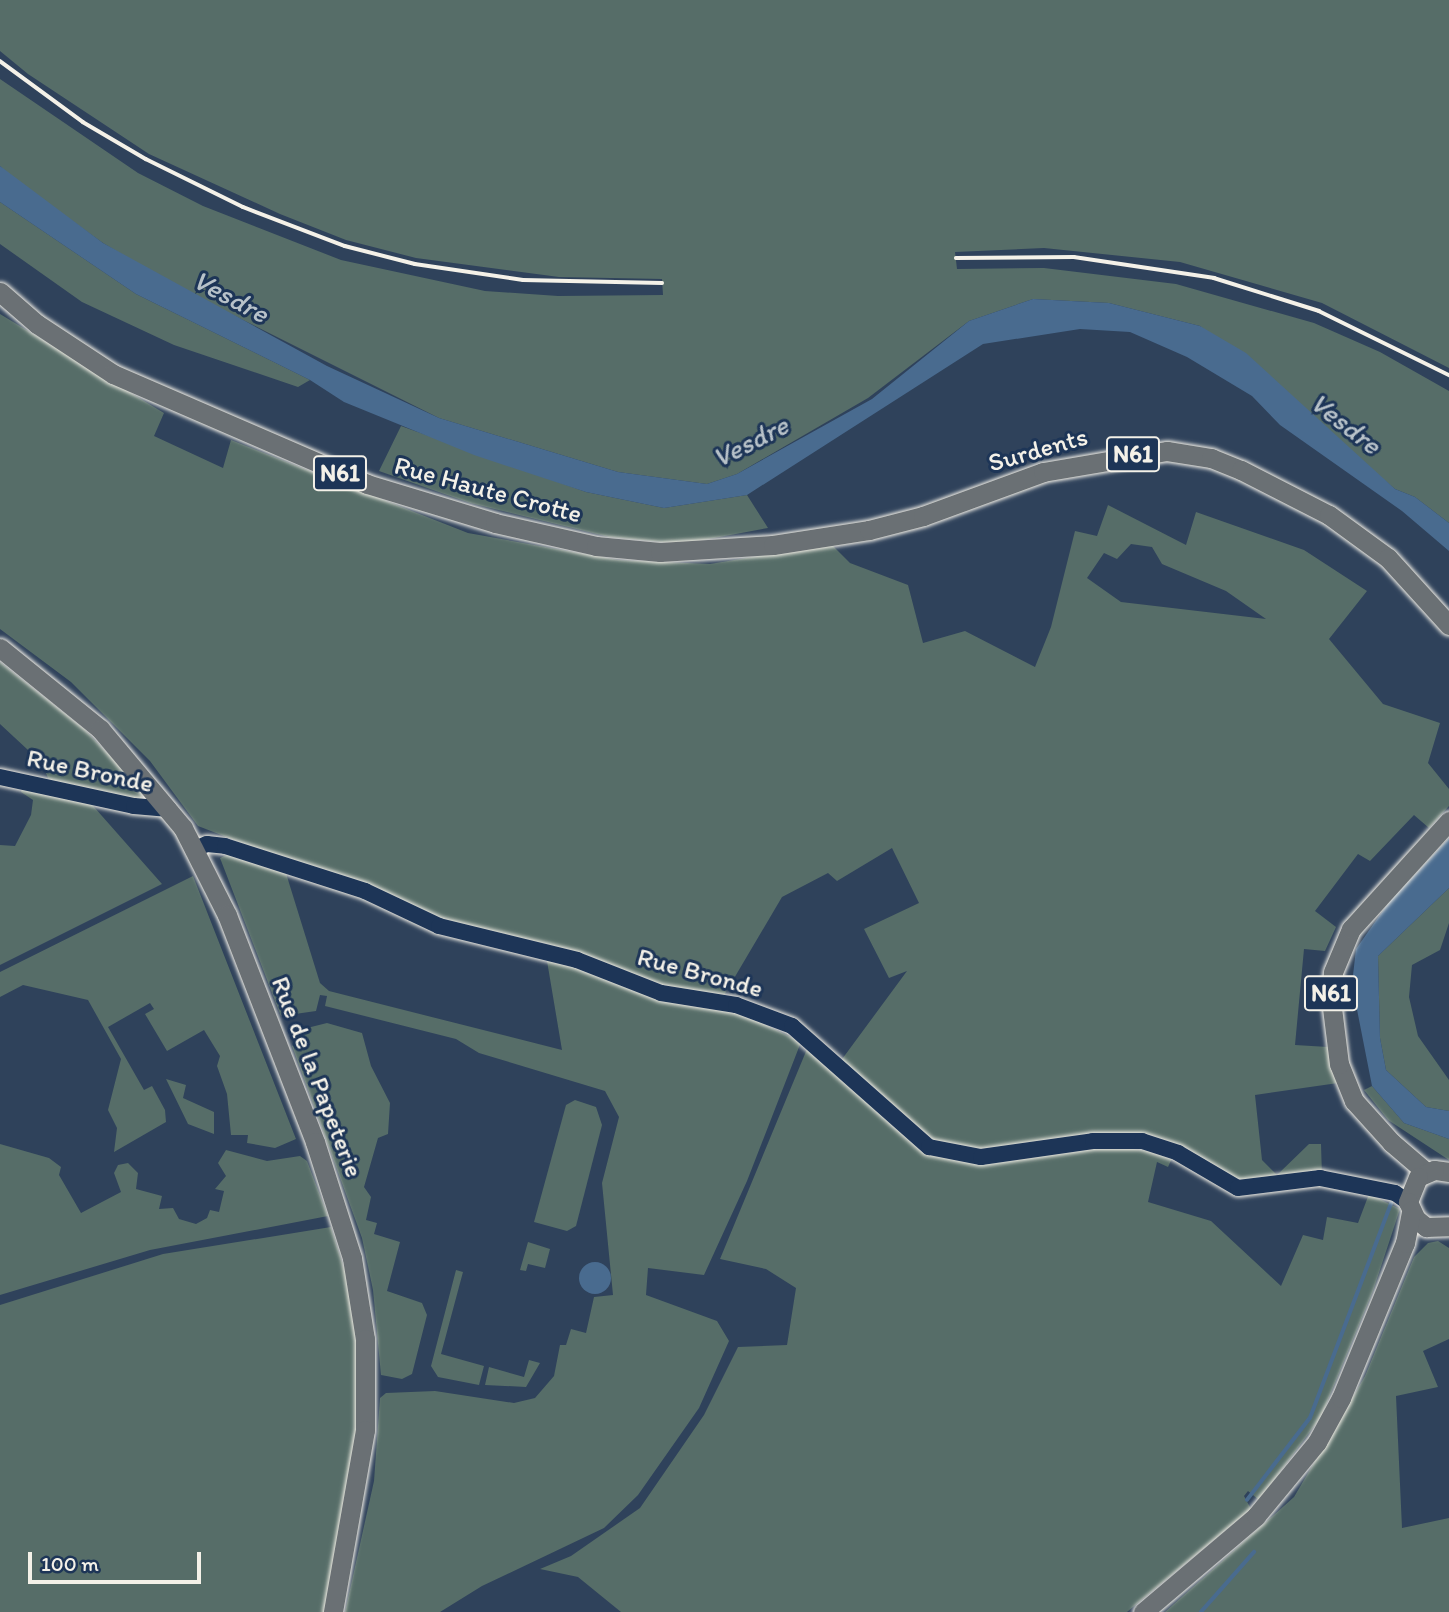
<!DOCTYPE html>
<style>
body{margin:0}
#map{position:relative;width:1449px;height:1612px;overflow:hidden;background:#2f425b;font-family:Itim,sans-serif}
div>[style]{position:absolute}
.green>*{inset:0;background:#566d68}
.water>*{inset:0;background:#496b8f}
.round{border-radius:50%}
.stream>*{height:3.5px;margin:-1.75px;padding:0 1.75px;transform-origin:1.75px;border-radius:1.75px;background:#496b8f}
.roads{filter:drop-shadow(0 0 2px #f4f1e8) drop-shadow(0 0 2px #f4f1e8)}
.minor>*{height:16px;margin:-8px;padding:0 8px;transform-origin:8px;border-radius:8px;background:#1d3557}
.major>*{height:19px;margin:-9.5px;padding:0 9.5px;transform-origin:9.5px;border-radius:9.5px;background:#6a7074}
.rail>*{height:3.5px;margin:-1.75px;padding:0 1.75px;transform-origin:1.75px;border-radius:1.75px;background:#f4f1e8}
span{translate:-50% -50%;white-space:nowrap;text-align:center;line-height:1.15;-webkit-text-stroke:6px #1d3557;paint-order:stroke}
.shield-label span{padding:2px 5px;background:#1d3557;border:2px solid;border-radius:5px;-webkit-text-stroke-width:0}
.shield-label{font-size:24px;color:#f4f1e8;font-weight:700}
.street-label{font-size:26px;color:#f4f1e8}
.water-label{font-size:28px;color:#b8c2c9;font-style:italic}
.scale{position:absolute;left:28px;top:1552px;width:173px;height:32px;box-sizing:border-box;border:4px solid #f4f1e8;border-top:0;padding-left:9px;font-size:21px;line-height:24px;white-space:nowrap;color:#f4f1e8;-webkit-text-stroke:5px #1d3557;paint-order:stroke}
</style>
<div id="map">
<div class="green">
<div style="clip-path:polygon(0 0,1449px 0,1449px 368px,1322px 303px,1180px 262px,1044px 248px,955px 252px,957px 269px,1044px 268px,1176px 284px,1314px 323px,1380px 352px,1449px 391px,1449px 523px,1415px 497px,1395px 489px,1200px 326px,1109px 303px,1033px 299px,969px 321px,868px 398px,737px 474px,707px 484px,618px 472px,439px 418px,175px 286px,103px 243px,14px 179px,0 166px,0 79px,138px 173px,203px 206px,341px 260px,485px 291px,558px 296px,663px 295px,662px 279px,559px 277px,416px 258px,346px 240px,280px 214px,149px 154px,28px 74px,0 51px)"></div>
<div style="clip-path:polygon(0 202px,136px 294px,310px 380px,298px 387px,174px 345px,82px 302px,0 244px)"></div>
<div style="clip-path:polygon(evenodd,0 314px,164px 413px,154px 436px,223px 468px,231px 440px,468px 533px,618px 560px,710px 564px,831px 544px,850px 563px,908px 585px,923px 643px,965px 631px,1035px 667px,1051px 627px,1075px 531px,1097px 536px,1108px 505px,1186px 545px,1196px 512px,1304px 550px,1367px 591px,1329px 639px,1383px 704px,1440px 723px,1428px 763px,1449px 789px,1449px 806px,1429px 828px,1414px 815px,1370px 861px,1358px 854px,1315px 911px,1336px 927px,1325px 951px,1304px 949px,1295px 1045px,1328px 1047px,1338px 1083px,1255px 1095px,1262px 1160px,1277px 1175px,1309px 1144px,1321px 1144px,1322px 1176px,1240px 1185px,1136px 1137px,989px 1152px,927px 1140px,837px 1066px,907px 971px,889px 978px,864px 929px,919px 903px,892px 848px,837px 881px,828px 873px,782px 897px,723px 997px,659px 988px,548px 944px,446px 922px,198px 826px,150px 761px,71px 682px,0 629px,0 314px,1131px 544px,1152px 547px,1162px 564px,1226px 591px,1266px 619px,1121px 602px,1087px 578px,1104px 553px,1117px 559px,1131px 544px)"></div>
<div style="clip-path:polygon(401px 426px,586px 492px,664px 508px,747px 495px,768px 528px,682px 544px,609px 537px,470px 503px,379px 471px)"></div>
<div style="clip-path:polygon(0 662px,84px 729px,143px 790px,141px 802px,50px 783px,42px 763px,0 724px)"></div>
<div style="clip-path:polygon(23px 786px,87px 799px,162px 884px,0 965px,0 845px,15px 846px,31px 815px,33px 800px,21px 792px)"></div>
<div style="clip-path:polygon(234px 852px,285px 870px,320px 983px,329px 991px,562px 1050px,546px 955px,722px 1004px,801px 1042px,747px 1181px,704px 1275px,648px 1268px,646px 1295px,717px 1321px,729px 1341px,699px 1408px,638px 1495px,604px 1528px,482px 1586px,440px 1612px,345px 1612px,374px 1481px,380px 1398px,386px 1393px,435px 1391px,514px 1403px,535px 1398px,554px 1376px,560px 1345px,566px 1345px,571px 1329px,586px 1333px,594px 1297px,613px 1295px,602px 1183px,619px 1117px,605px 1091px,479px 1053px,456px 1039px,325px 1006px,327px 996px,320px 995px,316px 1011px,281px 1016px,220px 858px)"></div>
<div style="clip-path:polygon(193px 876px,296px 1139px,275px 1148px,247px 1143px,248px 1135px,231px 1135px,227px 1094px,217px 1066px,220px 1056px,204px 1030px,167px 1051px,145px 1014px,154px 1009px,150px 1003px,108px 1027px,144px 1090px,152px 1086px,165px 1110px,166px 1122px,114px 1152px,117px 1128px,108px 1110px,121px 1059px,88px 1000px,23px 985px,0 997px,0 972px)"></div>
<div style="clip-path:polygon(1449px 888px,1449px 923px,1440px 950px,1412px 965px,1409px 997px,1418px 1036px,1449px 1080px,1449px 1111px,1426px 1107px,1386px 1070px,1380px 1038px,1378px 956px)"></div>
<div style="clip-path:polygon(327px 1023px,362px 1033px,371px 1066px,390px 1103px,388px 1134px,378px 1138px,364px 1187px,371px 1197px,366px 1220px,377px 1223px,374px 1234px,400px 1242px,387px 1291px,422px 1303px,427px 1315px,412px 1374px,402px 1379px,381px 1375px,373px 1290px,362px 1238px,292px 1046px,303px 1042px,299px 1030px)"></div>
<div style="clip-path:polygon(807px 1049px,929px 1153px,1092px 1144px,1174px 1154px,1168px 1167px,1157px 1162px,1148px 1202px,1211px 1221px,1281px 1286px,1303px 1235px,1323px 1240px,1327px 1217px,1358px 1223px,1369px 1194px,1400px 1209px,1373px 1291px,1321px 1417px,1259px 1500px,1248px 1491px,1244px 1496px,1251px 1509px,1127px 1612px,621px 1612px,578px 1577px,540px 1569px,571px 1556px,640px 1508px,704px 1415px,738px 1347px,787px 1345px,796px 1288px,766px 1269px,720px 1259px)"></div>
<div style="clip-path:polygon(166px 1079px,186px 1085px,183px 1098px,214px 1112px,214px 1134px,188px 1124px)"></div>
<div style="clip-path:polygon(1372px 1086px,1404px 1123px,1449px 1139px,1449px 1160px,1388px 1120px,1364px 1090px)"></div>
<div style="clip-path:polygon(575px 1100px,596px 1107px,602px 1125px,576px 1226px,567px 1231px,534px 1222px,566px 1105px)"></div>
<div style="clip-path:polygon(0 1144px,49px 1158px,61px 1167px,59px 1175px,81px 1213px,121px 1192px,114px 1173px,118px 1165px,128px 1163px,138px 1173px,136px 1189px,162px 1196px,159px 1209px,173px 1208px,179px 1219px,196px 1224px,207px 1218px,210px 1210px,219px 1212px,224px 1191px,215px 1189px,226px 1176px,218px 1163px,226px 1150px,267px 1161px,300px 1156px,307px 1161px,328px 1216px,150px 1250px,0 1295px)"></div>
<div style="clip-path:polygon(331px 1227px,353px 1297px,359px 1386px,358px 1429px,324px 1612px,0 1612px,0 1305px,163px 1254px)"></div>
<div style="clip-path:polygon(1438px 1241px,1449px 1248px,1449px 1339px,1423px 1351px,1438px 1387px,1396px 1396px,1402px 1528px,1449px 1518px,1449px 1612px,1165px 1612px,1294px 1497px,1365px 1376px,1414px 1257px,1428px 1243px)"></div>
<div style="clip-path:polygon(528px 1242px,550px 1249px,545px 1268px,528px 1264px,526px 1271px,520px 1270px)"></div>
<div style="clip-path:polygon(456px 1270px,463px 1272px,441px 1354px,484px 1366px,479px 1385px,438px 1377px,431px 1366px)"></div>
<div style="clip-path:polygon(529px 1360px,540px 1363px,526px 1387px,485px 1385px,489px 1367px,524px 1377px)"></div>
</div>
<div class="water">
<div style="clip-path:polygon(0 166px,103px 243px,327px 366px,439px 418px,618px 472px,707px 484px,737px 474px,872px 399px,969px 321px,1033px 299px,1109px 303px,1200px 326px,1246px 353px,1395px 489px,1415px 497px,1449px 523px,1449px 551px,1402px 511px,1280px 425px,1252px 396px,1187px 357px,1130px 332px,1080px 329px,983px 344px,747px 495px,664px 508px,586px 492px,474px 455px,344px 402px,310px 380px,136px 294px,0 202px)"></div>
<div style="clip-path:polygon(1449px 838px,1449px 888px,1378px 956px,1380px 1038px,1386px 1070px,1426px 1107px,1449px 1111px,1449px 1139px,1404px 1123px,1372px 1086px,1352px 984px,1356px 949px,1389px 902px)"></div>
<div class="round" style="left:579px;top:1262px;width:32px;height:32px"></div>
</div>
<div class="stream">
<div style="left:1247px;top:1500px;width:103px;rotate:-52.5deg"></div>
<div style="left:1310px;top:1418px;width:229px;rotate:-69.3deg"></div>
<div style="left:1201px;top:1612px;width:80px;rotate:-48.5deg"></div>
</div>
<div class="roads">
<div class="minor">
<div style="left:0;top:777px;width:137px;rotate:12.2deg"></div>
<div style="left:134px;top:806px;width:35px;rotate:5deg"></div>
<div style="left:195px;top:849px;width:13px;rotate:-23deg"></div>
<div style="left:207px;top:844px;width:18px;rotate:6deg"></div>
<div style="left:225px;top:846px;width:147px;rotate:17.8deg"></div>
<div style="left:365px;top:891px;width:82px;rotate:25.3deg"></div>
<div style="left:439px;top:926px;width:142px;rotate:13.8deg"></div>
<div style="left:577px;top:960px;width:90px;rotate:21.4deg"></div>
<div style="left:661px;top:993px;width:76px;rotate:9.1deg"></div>
<div style="left:736px;top:1005px;width:60px;rotate:20.6deg"></div>
<div style="left:792px;top:1026px;width:183px;rotate:41.5deg"></div>
<div style="left:929px;top:1147px;width:53px;rotate:10.9deg"></div>
<div style="left:981px;top:1157px;width:113px;rotate:-8.1deg"></div>
<div style="left:1093px;top:1141px;width:49px"></div>
<div style="left:1142px;top:1141px;width:38px;rotate:18deg"></div>
<div style="left:1178px;top:1153px;width:69px;rotate:30.3deg"></div>
<div style="left:1238px;top:1188px;width:83px;rotate:-7deg"></div>
<div style="left:1320px;top:1178px;width:76px;rotate:11.3deg"></div>
<div style="left:1395px;top:1193px;width:16px;rotate:35deg"></div>
</div>
<div class="major">
<div style="left:0;top:292px;width:49px;rotate:40.9deg"></div>
<div style="left:37px;top:324px;width:91px;rotate:33.3deg"></div>
<div style="left:113px;top:374px;width:277px;rotate:23.4deg"></div>
<div style="left:367px;top:484px;width:134px;rotate:16.9deg"></div>
<div style="left:495px;top:523px;width:104px;rotate:12.8deg"></div>
<div style="left:596px;top:546px;width:64px;rotate:5.4deg"></div>
<div style="left:660px;top:552px;width:113px;rotate:-3.5deg"></div>
<div style="left:773px;top:545px;width:97px;rotate:-8.9deg"></div>
<div style="left:869px;top:530px;width:56px;rotate:-14.5deg"></div>
<div style="left:923px;top:516px;width:128px;rotate:-20.1deg"></div>
<div style="left:1043px;top:472px;width:126px;rotate:-9.6deg"></div>
<div style="left:1167px;top:451px;width:45px;rotate:9deg"></div>
<div style="left:1211px;top:458px;width:32px;rotate:22deg"></div>
<div style="left:1241px;top:470px;width:99px;rotate:27.1deg"></div>
<div style="left:1329px;top:515px;width:73px;rotate:36.1deg"></div>
<div style="left:1388px;top:558px;width:91px;rotate:47.7deg"></div>
<div style="left:0;top:648px;width:129px;rotate:39deg"></div>
<div style="left:100px;top:729px;width:129px;rotate:50deg"></div>
<div style="left:183px;top:828px;width:97px;rotate:63.2deg"></div>
<div style="left:227px;top:915px;width:243px;rotate:68.8deg"></div>
<div style="left:315px;top:1142px;width:122px;rotate:72.3deg"></div>
<div style="left:352px;top:1258px;width:82px;rotate:80.9deg"></div>
<div style="left:365px;top:1339px;width:91px;rotate:90deg"></div>
<div style="left:365px;top:1430px;width:185px;rotate:100deg"></div>
<div style="left:1426px;top:1172px;width:45px;rotate:-139.5deg"></div>
<div style="left:1392px;top:1143px;width:57px;rotate:-132.1deg"></div>
<div style="left:1354px;top:1101px;width:40px;rotate:-112deg"></div>
<div style="left:1339px;top:1064px;width:64px;rotate:-97.1deg"></div>
<div style="left:1331px;top:1000px;width:28px;rotate:-86deg"></div>
<div style="left:1333px;top:972px;width:47px;rotate:-67.3deg"></div>
<div style="left:1351px;top:929px;width:146px;rotate:-47.8deg"></div>
<div style="left:1449px;top:1172px;width:15px;rotate:-172deg"></div>
<div style="left:1434px;top:1170px;width:17px;rotate:156deg"></div>
<div style="left:1418px;top:1177px;width:27px;rotate:112deg"></div>
<div style="left:1408px;top:1202px;width:19px;rotate:65deg"></div>
<div style="left:1416px;top:1219px;width:13px;rotate:39deg"></div>
<div style="left:1426px;top:1227px;width:23px;rotate:-2deg"></div>
<div style="left:1143px;top:1612px;width:148px;rotate:-40.3deg"></div>
<div style="left:1256px;top:1516px;width:96px;rotate:-50.5deg"></div>
<div style="left:1317px;top:1442px;width:50px;rotate:-61.4deg"></div>
<div style="left:1341px;top:1398px;width:168px;rotate:-67.6deg"></div>
<div style="left:1405px;top:1243px;width:33px;rotate:-79deg"></div>
</div>
</div>
<div class="rail">
<div style="left:0;top:61px;width:103px;rotate:36.3deg"></div>
<div style="left:83px;top:122px;width:73px;rotate:30.4deg"></div>
<div style="left:146px;top:159px;width:108px;rotate:26.3deg"></div>
<div style="left:243px;top:207px;width:109px;rotate:20.9deg"></div>
<div style="left:345px;top:246px;width:72px;rotate:14.4deg"></div>
<div style="left:415px;top:264px;width:109px;rotate:8.4deg"></div>
<div style="left:523px;top:280px;width:139px;rotate:1.2deg"></div>
<div style="left:956px;top:258px;width:118px;rotate:-0.5deg"></div>
<div style="left:1074px;top:257px;width:142px;rotate:8.5deg"></div>
<div style="left:1214px;top:278px;width:110px;rotate:17.4deg"></div>
<div style="left:1319px;top:311px;width:145px;rotate:26.2deg"></div>
</div>
<div class="shield-label">
<span style="left:1133px;top:454px">N61</span>
<span style="left:340px;top:473px">N61</span>
<span style="left:1331px;top:993px">N61</span>
</div>
<div class="street-label">
<span style="left:1038px;top:450px;rotate:-16deg">Surdents</span>
<span style="left:488px;top:490px;rotate:15deg">Rue Haute Crotte</span>
<span style="left:90px;top:771px;rotate:12deg">Rue Bronde</span>
<span style="left:700px;top:973px;rotate:15deg">Rue Bronde</span>
<span style="left:317px;top:1077px;rotate:69deg">Rue de la Papeterie</span>
</div>
<div class="water-label">
<span style="left:231px;top:296px;rotate:28deg">Vesdre</span>
<span style="left:1346px;top:423px;rotate:38deg">Vesdre</span>
<span style="left:750px;top:441px;rotate:-27deg">Vesdre</span>
</div>
<div class="scale">100 m</div>
</div>
